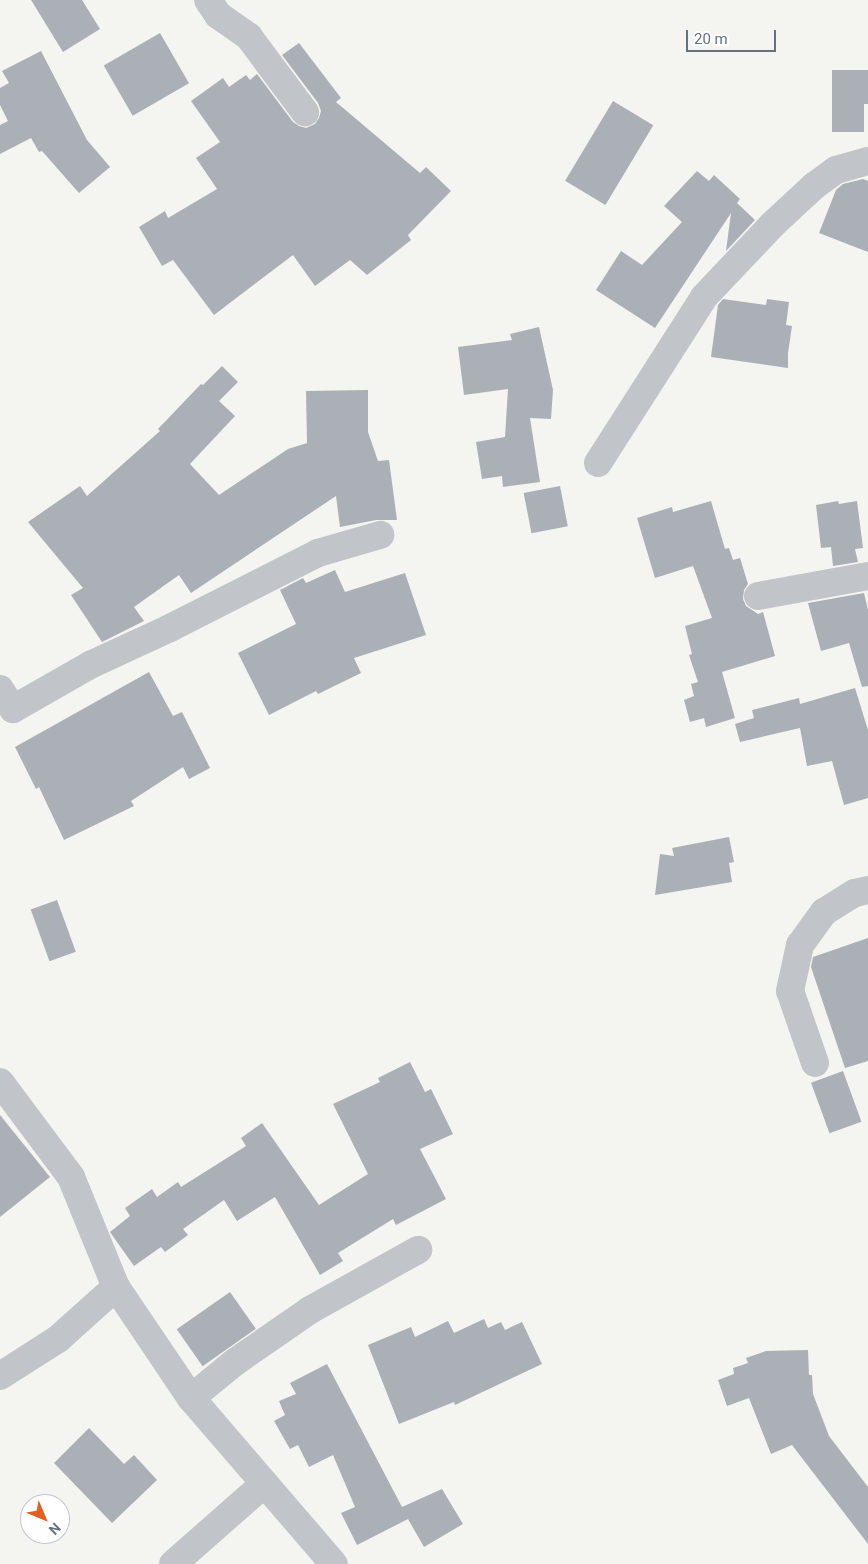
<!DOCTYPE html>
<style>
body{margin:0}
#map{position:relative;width:868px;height:1564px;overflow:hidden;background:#f4f4f0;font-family:Roboto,sans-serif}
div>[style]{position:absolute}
.building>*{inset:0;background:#aab0b6;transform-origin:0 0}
.minor>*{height:28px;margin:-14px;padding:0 14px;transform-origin:14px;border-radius:14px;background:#c1c4c8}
span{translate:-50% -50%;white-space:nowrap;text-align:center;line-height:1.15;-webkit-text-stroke:5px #fff;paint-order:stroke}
.north{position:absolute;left:20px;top:1494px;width:50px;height:50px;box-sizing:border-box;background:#fff;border:1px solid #c1c6cd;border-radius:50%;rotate:135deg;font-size:14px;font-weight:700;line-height:20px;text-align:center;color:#637181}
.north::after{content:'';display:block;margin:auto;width:18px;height:22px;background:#e26021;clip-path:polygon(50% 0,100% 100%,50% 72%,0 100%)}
.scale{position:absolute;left:686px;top:30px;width:90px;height:22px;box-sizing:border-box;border:2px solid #637181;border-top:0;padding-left:6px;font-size:15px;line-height:18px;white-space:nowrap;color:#637181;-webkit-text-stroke:4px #fff;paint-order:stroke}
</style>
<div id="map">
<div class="building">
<div style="clip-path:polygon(31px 0,82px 0,100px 29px,63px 52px)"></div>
<div style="left:160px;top:33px;width:58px;height:65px;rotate:60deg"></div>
<div style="clip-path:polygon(299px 43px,341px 98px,336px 102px,420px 173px,426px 167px,451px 191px,408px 235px,411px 240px,367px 275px,350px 260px,315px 286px,293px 255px,214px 315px,173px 260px,162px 266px,139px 227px,165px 211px,168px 218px,217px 189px,196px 158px,220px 142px,191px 101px,223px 78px,229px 87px,246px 75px,250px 80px,257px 74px,293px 122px,299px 126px,306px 128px,315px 124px,319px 118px,321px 111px,318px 103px,282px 55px)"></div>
<div style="clip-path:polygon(41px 51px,87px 140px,110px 167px,79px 193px,42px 151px,39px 152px,31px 138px,0 154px,0 125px,8px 121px,0 105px,0 88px,9px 83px,2px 71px)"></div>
<div style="clip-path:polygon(832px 70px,868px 70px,868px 104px,864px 104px,864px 132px,832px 132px)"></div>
<div style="left:613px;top:101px;width:47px;height:93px;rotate:31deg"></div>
<div style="clip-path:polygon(697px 171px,709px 181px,714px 175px,740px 199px,737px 203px,755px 220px,726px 251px,731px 213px,655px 328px,596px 290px,621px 251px,642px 265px,682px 222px,664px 206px)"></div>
<div style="clip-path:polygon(863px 179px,868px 181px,868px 252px,819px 233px,836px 190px,843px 184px)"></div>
<div style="clip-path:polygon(723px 299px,766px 305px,767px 299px,789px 302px,786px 325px,792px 326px,788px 353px,788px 368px,711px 357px,718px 305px)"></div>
<div style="clip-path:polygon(539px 327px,553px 390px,551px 419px,530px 418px,540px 482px,503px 487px,502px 476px,482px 479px,476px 442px,505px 437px,508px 389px,464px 395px,458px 347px,512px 340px,510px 334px)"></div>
<div style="clip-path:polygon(222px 366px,238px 382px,219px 401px,235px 416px,190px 464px,219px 495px,288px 449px,307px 443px,306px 391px,368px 390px,368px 432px,378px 461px,389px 460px,397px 520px,376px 520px,340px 527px,336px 496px,191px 593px,179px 575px,134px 607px,144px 621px,102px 642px,71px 595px,83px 588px,28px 522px,80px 486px,87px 496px,160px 431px,158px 429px,201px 384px,203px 385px)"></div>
<div style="left:560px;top:486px;width:41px;height:37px;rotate:79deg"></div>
<div style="clip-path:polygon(711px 501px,725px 549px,729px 548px,733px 560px,740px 558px,748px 584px,744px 590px,743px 599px,746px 606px,758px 614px,763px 612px,775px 656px,722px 672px,735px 718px,706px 727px,704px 718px,690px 722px,684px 700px,694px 696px,691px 684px,698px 682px,689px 655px,692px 654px,685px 626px,712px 618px,693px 566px,655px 578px,637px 518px,672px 507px,673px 512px)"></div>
<div style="clip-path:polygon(838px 501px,839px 504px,857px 501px,863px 548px,855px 549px,858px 562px,833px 566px,831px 547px,821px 548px,816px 505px)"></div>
<div style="clip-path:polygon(335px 570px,345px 592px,405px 573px,426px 635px,354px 658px,361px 673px,318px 694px,316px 691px,269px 715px,238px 653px,296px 624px,280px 590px,303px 578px,306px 583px)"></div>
<div style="clip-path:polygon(864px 593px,868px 610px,868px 686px,862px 687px,849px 643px,821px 651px,808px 603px)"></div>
<div style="clip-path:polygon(149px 672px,173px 716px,182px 712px,210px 768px,189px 779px,183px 767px,131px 801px,134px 806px,64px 840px,39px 787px,36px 789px,15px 747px)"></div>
<div style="clip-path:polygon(855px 688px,868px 730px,868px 798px,844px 805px,832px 761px,807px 766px,800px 728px,740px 742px,735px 724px,754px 718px,752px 710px,799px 698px,800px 704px)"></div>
<div style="clip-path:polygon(729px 837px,734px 862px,729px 863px,732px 882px,655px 895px,660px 854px,674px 856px,672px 848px)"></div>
<div style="left:57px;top:900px;width:55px;height:28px;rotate:70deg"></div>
<div style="clip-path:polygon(868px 938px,868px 1061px,845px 1068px,811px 967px,813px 957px)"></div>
<div style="clip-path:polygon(410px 1062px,425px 1092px,431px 1089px,453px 1134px,420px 1149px,446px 1199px,396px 1225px,393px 1219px,338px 1253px,343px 1261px,320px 1275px,275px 1197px,237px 1221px,224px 1200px,183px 1229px,188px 1235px,165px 1252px,161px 1247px,134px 1266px,110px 1232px,130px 1216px,125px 1208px,152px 1189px,157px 1197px,178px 1182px,181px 1187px,246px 1146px,241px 1138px,262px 1123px,319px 1205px,368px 1174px,333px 1104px,380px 1082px,378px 1078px)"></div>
<div style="left:843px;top:1071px;width:54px;height:34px;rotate:70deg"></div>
<div style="clip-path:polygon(0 1115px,50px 1177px,0 1217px)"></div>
<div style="left:230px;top:1292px;width:45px;height:65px;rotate:55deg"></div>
<div style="clip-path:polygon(484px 1319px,488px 1328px,501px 1322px,505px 1330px,522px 1322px,542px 1364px,455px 1405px,454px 1402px,399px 1424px,368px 1345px,411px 1327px,415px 1337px,448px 1321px,454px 1333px)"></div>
<div style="clip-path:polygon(808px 1350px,809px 1375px,812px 1375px,813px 1394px,829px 1436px,868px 1487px,868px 1544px,792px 1445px,771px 1454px,749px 1398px,727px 1406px,718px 1380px,734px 1374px,733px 1368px,748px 1363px,746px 1358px,766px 1351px)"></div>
<div style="clip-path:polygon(327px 1364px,402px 1507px,442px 1489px,463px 1524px,424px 1547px,408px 1519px,357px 1545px,341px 1513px,355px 1507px,333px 1455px,309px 1467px,298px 1445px,290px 1449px,274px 1421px,285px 1415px,279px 1401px,296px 1394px,290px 1383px)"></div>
<div style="clip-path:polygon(89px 1428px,124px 1464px,134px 1455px,157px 1480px,112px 1523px,54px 1463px)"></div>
</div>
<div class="minor">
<div style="left:208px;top:0;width:18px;rotate:56deg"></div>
<div style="left:218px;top:15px;width:38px;rotate:35deg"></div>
<div style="left:249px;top:37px;width:94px;rotate:53.3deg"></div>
<div style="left:598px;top:463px;width:197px;rotate:-57.4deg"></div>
<div style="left:704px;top:297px;width:99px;rotate:-46.6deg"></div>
<div style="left:772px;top:225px;width:57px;rotate:-42.9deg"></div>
<div style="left:814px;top:186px;width:27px;rotate:-36deg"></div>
<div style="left:836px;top:170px;width:33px;rotate:-16deg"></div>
<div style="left:758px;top:596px;width:112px;rotate:-10.3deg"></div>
<div style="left:0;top:689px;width:24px;rotate:57deg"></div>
<div style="left:13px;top:709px;width:89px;rotate:-29.7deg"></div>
<div style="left:90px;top:665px;width:88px;rotate:-24.8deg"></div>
<div style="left:170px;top:628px;width:166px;rotate:-26.9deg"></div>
<div style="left:318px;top:553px;width:65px;rotate:-16.2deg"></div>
<div style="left:815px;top:1063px;width:76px;rotate:-109.1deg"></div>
<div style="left:790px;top:991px;width:47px;rotate:-77.7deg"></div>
<div style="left:800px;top:945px;width:41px;rotate:-54deg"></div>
<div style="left:824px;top:912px;width:36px;rotate:-32deg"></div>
<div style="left:855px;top:893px;width:13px;rotate:-13deg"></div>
<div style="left:0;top:1082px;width:119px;rotate:53.2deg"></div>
<div style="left:71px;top:1177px;width:119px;rotate:67.8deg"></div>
<div style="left:116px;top:1287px;width:134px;rotate:56deg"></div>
<div style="left:191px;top:1398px;width:219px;rotate:49.3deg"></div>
<div style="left:0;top:1376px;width:69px;rotate:-32.5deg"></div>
<div style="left:58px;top:1339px;width:78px;rotate:-41.9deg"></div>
<div style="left:191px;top:1398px;width:57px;rotate:-39.3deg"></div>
<div style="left:235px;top:1362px;width:91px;rotate:-34.7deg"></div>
<div style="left:310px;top:1310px;width:124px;rotate:-29.1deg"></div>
<div style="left:173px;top:1564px;width:121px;rotate:-41.3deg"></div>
</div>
<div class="north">N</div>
<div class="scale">20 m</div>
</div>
